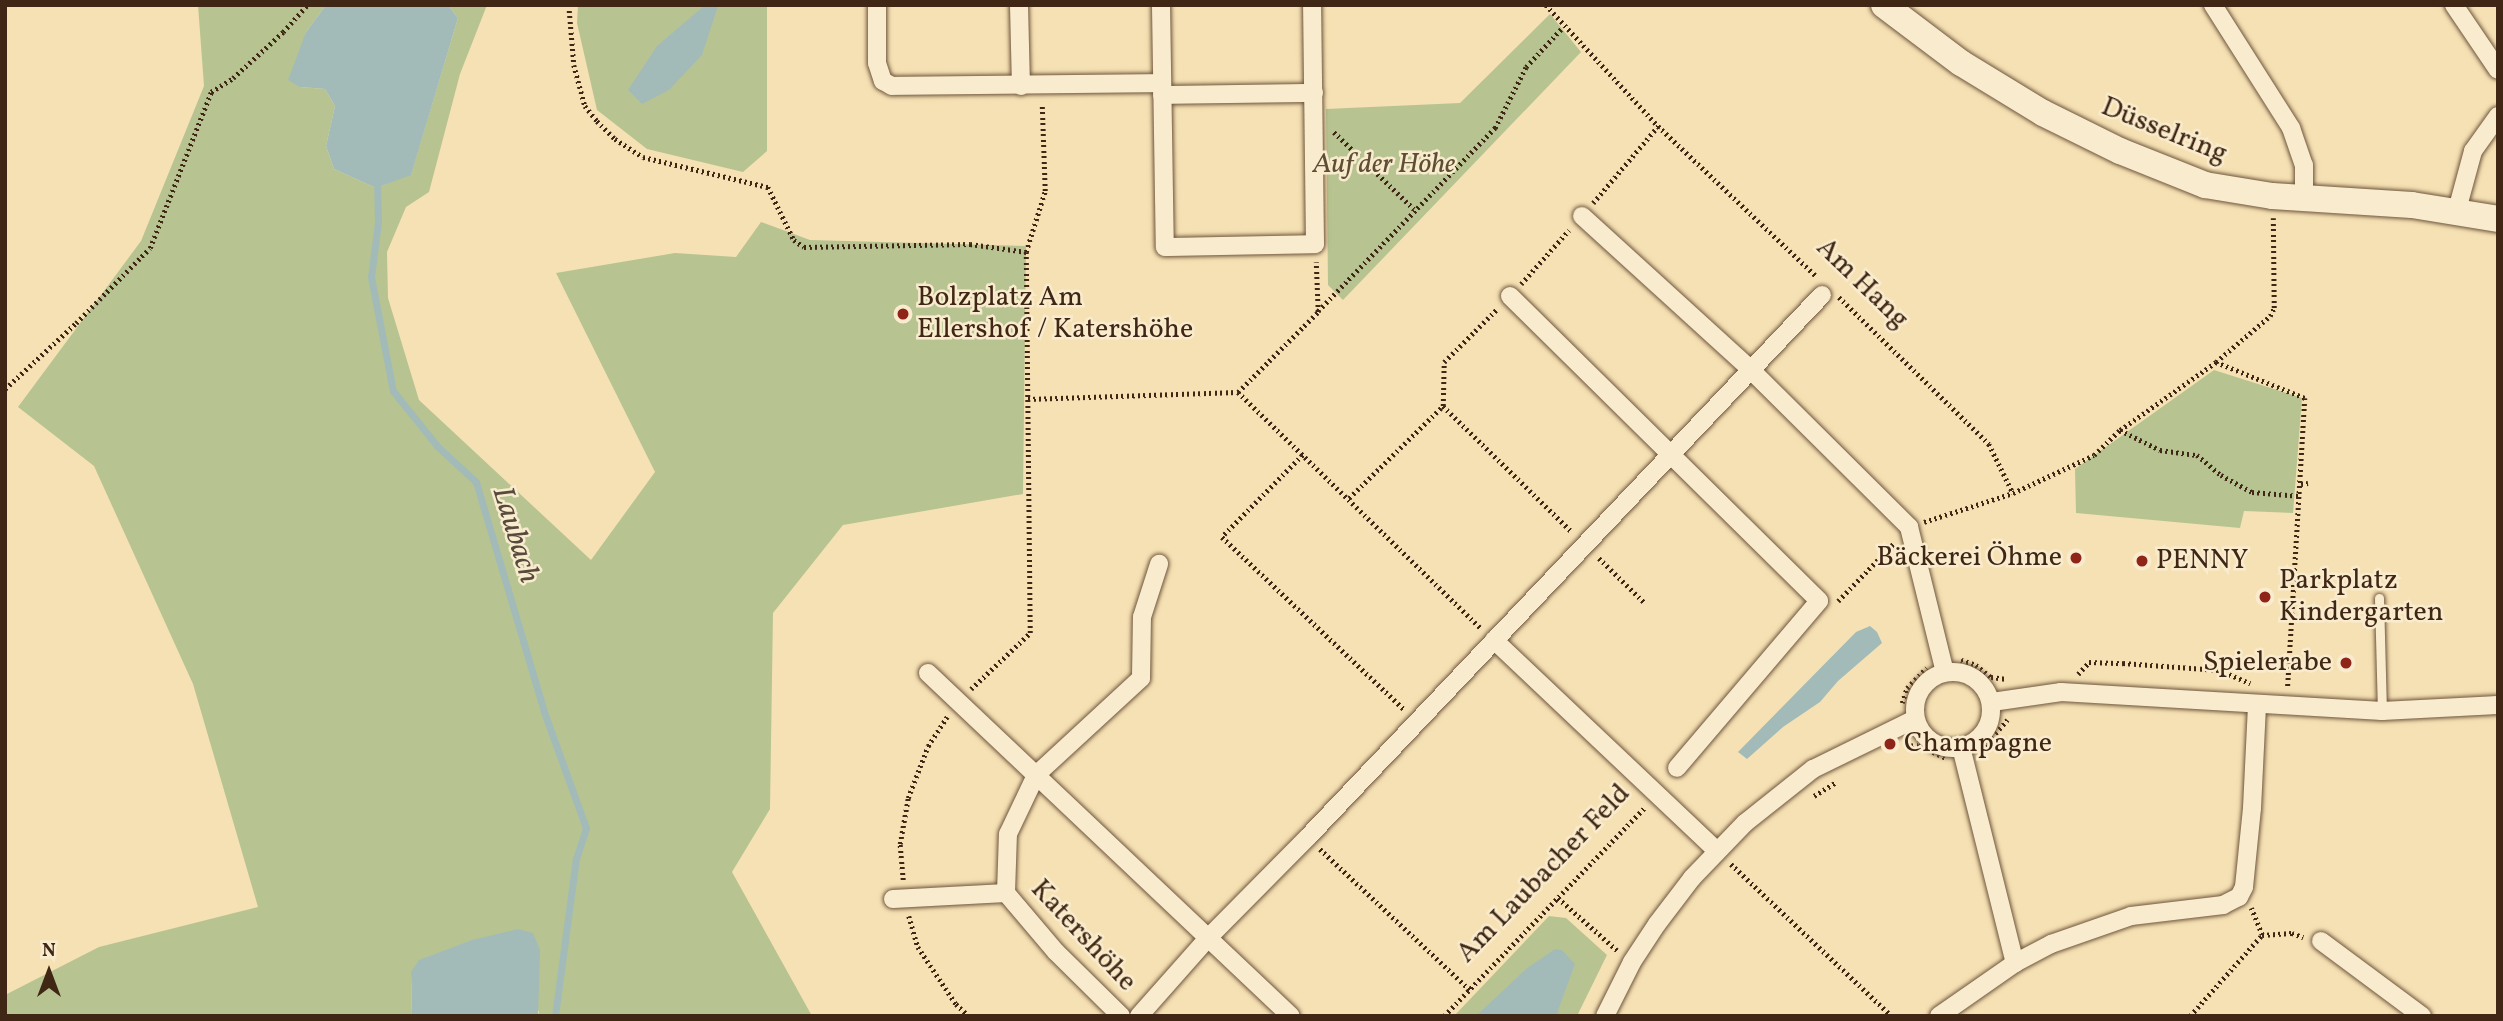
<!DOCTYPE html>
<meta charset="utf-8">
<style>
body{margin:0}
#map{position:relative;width:2503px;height:1021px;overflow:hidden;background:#f6e1b4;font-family:Vollkorn,serif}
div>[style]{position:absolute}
.green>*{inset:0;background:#b7c491}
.water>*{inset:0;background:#a2bbb9}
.stream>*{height:7px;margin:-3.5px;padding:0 3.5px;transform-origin:3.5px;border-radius:3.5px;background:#a2bbb9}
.path>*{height:4.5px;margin-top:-2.25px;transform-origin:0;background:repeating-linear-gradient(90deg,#402614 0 2px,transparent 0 5.5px)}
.roads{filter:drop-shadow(0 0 2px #6e553c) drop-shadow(0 0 2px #6e553c)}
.lane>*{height:9px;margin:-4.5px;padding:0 4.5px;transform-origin:4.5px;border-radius:4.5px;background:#f9ecce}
.street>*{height:18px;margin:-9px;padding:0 9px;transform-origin:9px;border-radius:9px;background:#f9ecce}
.street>.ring{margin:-9px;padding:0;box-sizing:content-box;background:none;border:18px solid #f9ecce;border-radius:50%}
.secondary>*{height:26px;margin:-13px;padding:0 13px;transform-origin:13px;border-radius:13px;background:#f9ecce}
.dots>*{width:19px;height:19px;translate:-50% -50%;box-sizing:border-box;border:4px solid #f9ecce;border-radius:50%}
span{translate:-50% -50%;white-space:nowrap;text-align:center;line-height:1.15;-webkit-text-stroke:5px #f9ecce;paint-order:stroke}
.street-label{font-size:28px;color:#402614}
.park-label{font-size:28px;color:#5e4e33;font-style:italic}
.poi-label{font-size:28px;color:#402614}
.left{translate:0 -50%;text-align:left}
.right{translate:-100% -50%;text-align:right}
.water-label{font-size:30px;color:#584b3d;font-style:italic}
.frame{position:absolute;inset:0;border:7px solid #402614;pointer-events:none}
.north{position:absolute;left:14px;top:937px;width:70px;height:70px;-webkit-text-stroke:5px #f9ecce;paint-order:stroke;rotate:0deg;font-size:19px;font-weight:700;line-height:28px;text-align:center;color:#402614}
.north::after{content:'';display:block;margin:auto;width:24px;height:32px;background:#402614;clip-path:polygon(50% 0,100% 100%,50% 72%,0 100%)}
</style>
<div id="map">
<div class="green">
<div style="clip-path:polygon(198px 5px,326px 5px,306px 32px,300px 87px,325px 89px,335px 106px,326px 146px,334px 169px,376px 188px,411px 174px,458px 18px,448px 5px,487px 5px,460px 74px,429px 192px,406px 207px,387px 252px,388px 298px,419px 400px,591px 560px,655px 472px,556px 273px,675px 253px,736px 257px,761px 222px,810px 240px,1026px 246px,1023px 494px,843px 525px,773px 613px,770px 809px,732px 872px,812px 1016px,538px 1016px,539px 1011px,411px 972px,412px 1016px,5px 1016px,5px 995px,99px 947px,258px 907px,193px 684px,94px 466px,18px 407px,141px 241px,204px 86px)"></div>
<div style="clip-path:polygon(578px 5px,767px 5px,767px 151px,743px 172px,647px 149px,597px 110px,577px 23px)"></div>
<div style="clip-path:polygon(1550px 14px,1581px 52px,1343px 300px,1328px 285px,1326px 109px,1460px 103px)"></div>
<div style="clip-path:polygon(2214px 370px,2302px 398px,2293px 513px,2244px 511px,2240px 528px,2076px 513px,2075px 469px)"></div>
<div style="clip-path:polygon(1549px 916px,1566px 918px,1607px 955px,1577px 1016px,1454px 1016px)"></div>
</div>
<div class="water">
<div style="clip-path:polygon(326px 5px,448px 5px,458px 18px,411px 175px,376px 188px,334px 169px,326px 146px,335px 106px,325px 89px,300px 87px,288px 80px,306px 32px)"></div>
<div style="clip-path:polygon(705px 5px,718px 6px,702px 55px,669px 90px,642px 104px,628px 90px,657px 46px)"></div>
<div style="clip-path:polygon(1870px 626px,1877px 632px,1882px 643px,1838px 681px,1820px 702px,1783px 727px,1747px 759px,1738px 752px,1856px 632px)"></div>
<div style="clip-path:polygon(518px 929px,533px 933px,540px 950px,538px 1016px,412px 1016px,411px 972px,419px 960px,472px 940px)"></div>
<div style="clip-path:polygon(1555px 949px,1562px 950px,1575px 964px,1556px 1016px,1476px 1016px,1526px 969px)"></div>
</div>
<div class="stream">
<div style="left:377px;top:178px;width:44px;rotate:88.7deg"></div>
<div style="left:378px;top:222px;width:55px;rotate:97.3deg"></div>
<div style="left:371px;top:277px;width:116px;rotate:79.1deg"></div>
<div style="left:393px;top:391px;width:70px;rotate:51.3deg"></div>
<div style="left:437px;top:446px;width:53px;rotate:42.7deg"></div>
<div style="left:476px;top:482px;width:240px;rotate:73.5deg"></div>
<div style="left:544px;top:712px;width:123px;rotate:70.1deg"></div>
<div style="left:586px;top:828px;width:32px;rotate:108deg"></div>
<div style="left:576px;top:858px;width:159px;rotate:97.6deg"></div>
</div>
<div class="path">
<div style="left:569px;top:5px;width:60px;rotate:85.2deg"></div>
<div style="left:574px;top:65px;width:42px;rotate:75deg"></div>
<div style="left:585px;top:106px;width:19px;rotate:51deg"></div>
<div style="left:597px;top:121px;width:25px;rotate:45deg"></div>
<div style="left:615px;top:139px;width:33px;rotate:33deg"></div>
<div style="left:643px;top:157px;width:129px;rotate:13.5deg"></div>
<div style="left:768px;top:187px;width:59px;rotate:63.9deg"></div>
<div style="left:794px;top:240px;width:12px;rotate:35deg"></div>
<div style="left:804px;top:247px;width:166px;rotate:-1deg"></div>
<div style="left:970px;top:244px;width:57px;rotate:8.1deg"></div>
<div style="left:1546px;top:5px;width:165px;rotate:47.2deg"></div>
<div style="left:1658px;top:126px;width:219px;rotate:43.5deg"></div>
<div style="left:1334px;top:132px;width:111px;rotate:43.9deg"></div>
<div style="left:1593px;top:203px;width:101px;rotate:-49.8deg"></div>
<div style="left:1521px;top:284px;width:72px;rotate:-48.4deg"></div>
<div style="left:1839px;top:297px;width:210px;rotate:44.4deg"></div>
<div style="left:1989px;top:444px;width:55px;rotate:63.9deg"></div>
<div style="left:1318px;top:311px;width:255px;rotate:-46deg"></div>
<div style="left:1495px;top:128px;width:68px;rotate:-63.1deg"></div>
<div style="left:1526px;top:67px;width:54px;rotate:-47.2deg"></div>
<div style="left:2216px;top:362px;width:96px;rotate:22deg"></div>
<div style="left:2305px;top:398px;width:290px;rotate:93.4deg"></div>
<div style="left:5px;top:389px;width:97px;rotate:-42.9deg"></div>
<div style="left:76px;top:323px;width:105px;rotate:-45.4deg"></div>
<div style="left:150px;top:248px;width:168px;rotate:-68.6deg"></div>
<div style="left:211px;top:92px;width:26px;rotate:-32deg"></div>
<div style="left:233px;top:78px;width:68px;rotate:-42.6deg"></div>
<div style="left:283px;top:32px;width:36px;rotate:-48deg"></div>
<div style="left:1238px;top:392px;width:339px;rotate:44.2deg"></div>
<div style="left:1028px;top:399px;width:210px;rotate:-1.9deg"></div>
<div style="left:1238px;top:392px;width:113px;rotate:-45deg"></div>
<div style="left:1318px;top:312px;width:50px;rotate:-92.3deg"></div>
<div style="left:1443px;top:406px;width:180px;rotate:44.3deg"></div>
<div style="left:2120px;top:430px;width:45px;rotate:26.6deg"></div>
<div style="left:2160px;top:450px;width:37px;rotate:8deg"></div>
<div style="left:2197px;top:455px;width:31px;rotate:40deg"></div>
<div style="left:2221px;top:475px;width:35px;rotate:29deg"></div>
<div style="left:2252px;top:492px;width:48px;rotate:4.8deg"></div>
<div style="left:1303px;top:455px;width:115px;rotate:134.6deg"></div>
<div style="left:1222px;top:537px;width:252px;rotate:43.4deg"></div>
<div style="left:2301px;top:484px;width:7px;rotate:-8deg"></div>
<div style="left:1349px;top:498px;width:132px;rotate:-44.4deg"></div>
<div style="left:1443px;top:406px;width:44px;rotate:-88.7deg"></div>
<div style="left:1444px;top:362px;width:76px;rotate:-45deg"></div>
<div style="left:1924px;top:522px;width:94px;rotate:-18deg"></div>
<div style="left:2013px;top:493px;width:89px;rotate:-25.1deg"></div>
<div style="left:2094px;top:455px;width:36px;rotate:-44deg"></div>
<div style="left:2120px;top:430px;width:118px;rotate:-35.3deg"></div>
<div style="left:2216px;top:362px;width:71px;rotate:-40.4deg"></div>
<div style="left:2270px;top:316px;width:9px;rotate:-63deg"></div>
<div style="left:2274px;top:308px;width:90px;rotate:-90.6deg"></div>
<div style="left:1599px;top:558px;width:63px;rotate:44.4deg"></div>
<div style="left:1838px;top:601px;width:82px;rotate:-46deg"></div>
<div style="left:1961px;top:660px;width:16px;rotate:18deg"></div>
<div style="left:1976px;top:665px;width:19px;rotate:39deg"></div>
<div style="left:1991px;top:677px;width:16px;rotate:7deg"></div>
<div style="left:2078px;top:674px;width:16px;rotate:-47deg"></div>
<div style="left:2089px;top:662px;width:34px;rotate:2deg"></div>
<div style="left:2123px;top:663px;width:96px;rotate:4.2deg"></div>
<div style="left:2219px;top:670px;width:34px;rotate:23deg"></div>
<div style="left:971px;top:689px;width:81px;rotate:-43.5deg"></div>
<div style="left:1030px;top:633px;width:381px;rotate:-90.6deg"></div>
<div style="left:1026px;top:252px;width:64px;rotate:-72.7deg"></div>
<div style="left:1045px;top:191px;width:88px;rotate:-92deg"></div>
<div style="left:1902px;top:703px;width:16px;rotate:-72deg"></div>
<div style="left:1907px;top:688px;width:28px;rotate:-46deg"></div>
<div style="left:1906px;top:746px;width:12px;rotate:-5deg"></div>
<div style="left:1918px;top:745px;width:31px;rotate:25deg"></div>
<div style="left:1981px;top:750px;width:40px;rotate:-49deg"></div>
<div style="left:1814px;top:796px;width:26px;rotate:-32deg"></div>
<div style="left:1320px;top:849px;width:206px;rotate:43.2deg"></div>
<div style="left:1731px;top:864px;width:221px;rotate:43.4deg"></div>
<div style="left:903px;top:880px;width:36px;rotate:-95deg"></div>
<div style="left:900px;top:844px;width:47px;rotate:-80.1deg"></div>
<div style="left:908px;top:798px;width:56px;rotate:-69deg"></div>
<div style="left:928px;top:746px;width:35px;rotate:-57deg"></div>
<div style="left:1558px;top:898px;width:80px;rotate:41.5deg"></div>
<div style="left:909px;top:916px;width:32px;rotate:74deg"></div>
<div style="left:918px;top:947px;width:69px;rotate:56.3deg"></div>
<div style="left:956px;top:1004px;width:18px;rotate:43deg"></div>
<div style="left:2262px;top:935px;width:30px;rotate:-4deg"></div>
<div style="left:2292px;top:933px;width:12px;rotate:20deg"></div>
<div style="left:1444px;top:1016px;width:290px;rotate:-46.1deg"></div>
<div style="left:2190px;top:1016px;width:108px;rotate:-48.4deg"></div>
<div style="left:2262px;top:935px;width:29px;rotate:-112deg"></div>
</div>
<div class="roads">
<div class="lane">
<div style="left:2379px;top:598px;width:113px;rotate:88.5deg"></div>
</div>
<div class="street">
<div style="left:877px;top:5px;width:58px;rotate:90deg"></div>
<div style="left:877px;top:63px;width:19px;rotate:72deg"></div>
<div style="left:883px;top:81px;width:10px;rotate:29deg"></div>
<div style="left:892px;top:86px;width:269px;rotate:-0.6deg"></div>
<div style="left:1019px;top:5px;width:81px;rotate:88.6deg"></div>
<div style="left:1161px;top:5px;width:242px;rotate:89.1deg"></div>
<div style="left:1165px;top:247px;width:150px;rotate:-1.1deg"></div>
<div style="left:1315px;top:244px;width:239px;rotate:-90.7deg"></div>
<div style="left:2213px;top:5px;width:146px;rotate:57.6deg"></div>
<div style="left:2291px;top:128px;width:39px;rotate:71deg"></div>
<div style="left:2304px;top:165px;width:33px;rotate:90deg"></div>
<div style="left:2454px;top:5px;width:78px;rotate:55.9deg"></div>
<div style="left:1162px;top:95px;width:152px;rotate:-0.8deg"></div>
<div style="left:2457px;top:210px;width:61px;rotate:-74.8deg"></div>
<div style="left:2473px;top:151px;width:43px;rotate:-54.5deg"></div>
<div style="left:1582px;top:216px;width:229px;rotate:42.3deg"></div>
<div style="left:1751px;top:370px;width:223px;rotate:44.8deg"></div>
<div style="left:1909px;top:527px;width:150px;rotate:76.1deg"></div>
<div style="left:1510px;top:296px;width:434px;rotate:44.6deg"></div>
<div style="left:1819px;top:601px;width:219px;rotate:130.4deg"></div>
<div style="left:1494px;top:640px;width:307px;rotate:43.4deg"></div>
<div class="ring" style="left:1915px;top:672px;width:58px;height:58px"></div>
<div style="left:928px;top:673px;width:499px;rotate:43.4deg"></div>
<div style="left:1992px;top:702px;width:70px;rotate:-8.2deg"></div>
<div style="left:2061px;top:692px;width:322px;rotate:3.4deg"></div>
<div style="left:2382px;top:711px;width:116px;rotate:-3deg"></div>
<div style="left:1961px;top:747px;width:223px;rotate:76deg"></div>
<div style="left:893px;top:899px;width:113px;rotate:-3deg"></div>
<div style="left:2321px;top:941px;width:126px;rotate:36.6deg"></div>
<div style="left:1121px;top:1016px;width:91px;rotate:-135.4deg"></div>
<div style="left:1056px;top:952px;width:77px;rotate:-130.3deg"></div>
<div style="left:1006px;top:893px;width:59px;rotate:-88.1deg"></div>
<div style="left:1008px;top:834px;width:65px;rotate:-64.6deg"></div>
<div style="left:1036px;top:775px;width:143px;rotate:-42.7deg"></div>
<div style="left:1141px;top:678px;width:61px;rotate:-89.1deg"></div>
<div style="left:1142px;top:617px;width:56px;rotate:-72.2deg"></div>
<div style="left:1139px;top:1016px;width:106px;rotate:-48.5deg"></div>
<div style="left:1209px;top:937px;width:141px;rotate:-45.3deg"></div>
<div style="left:1308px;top:837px;width:747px;rotate:-46.52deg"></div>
<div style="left:1605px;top:1016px;width:60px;rotate:-63.4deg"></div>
<div style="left:1632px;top:962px;width:45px;rotate:-56.7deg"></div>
<div style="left:1657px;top:924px;width:58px;rotate:-52.7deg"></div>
<div style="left:1692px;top:878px;width:76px;rotate:-46.1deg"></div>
<div style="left:1745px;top:823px;width:87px;rotate:-38.5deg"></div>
<div style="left:1813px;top:769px;width:114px;rotate:-26.1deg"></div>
<div style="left:1939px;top:1016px;width:93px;rotate:-34.9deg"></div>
<div style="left:2015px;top:963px;width:41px;rotate:-27.8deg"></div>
<div style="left:2051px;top:944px;width:85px;rotate:-19.3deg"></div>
<div style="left:2131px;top:916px;width:93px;rotate:-6.8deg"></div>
<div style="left:2223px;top:905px;width:18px;rotate:-27deg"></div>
<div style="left:2239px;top:897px;width:11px;rotate:-63deg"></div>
<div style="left:2244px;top:887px;width:79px;rotate:-84.2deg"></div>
<div style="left:2252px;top:808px;width:103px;rotate:-87.2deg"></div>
</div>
<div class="secondary">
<div style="left:1884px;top:5px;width:96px;rotate:37deg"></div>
<div style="left:1961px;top:63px;width:96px;rotate:31.4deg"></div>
<div style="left:2043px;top:113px;width:86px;rotate:26.3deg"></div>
<div style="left:2120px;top:151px;width:92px;rotate:21.8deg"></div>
<div style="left:2205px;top:185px;width:68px;rotate:9.3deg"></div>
<div style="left:2272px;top:196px;width:140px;rotate:3.7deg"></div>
<div style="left:2412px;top:205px;width:87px;rotate:9.2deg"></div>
</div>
</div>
<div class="dots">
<div style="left:903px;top:314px;background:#8f2418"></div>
<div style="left:2076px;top:558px;background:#8f2418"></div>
<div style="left:2142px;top:561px;background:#8f2418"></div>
<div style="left:2265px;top:597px;background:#8f2418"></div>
<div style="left:2346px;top:663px;background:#8f2418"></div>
<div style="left:1890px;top:744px;background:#8f2418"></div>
</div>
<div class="street-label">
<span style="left:2164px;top:131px;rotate:22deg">Düsselring</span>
<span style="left:1862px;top:284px;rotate:44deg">Am Hang</span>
<span style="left:1544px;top:874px;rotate:-46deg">Am Laubacher Feld</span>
<span style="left:1083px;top:936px;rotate:47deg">Katershöhe</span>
</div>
<div class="park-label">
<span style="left:1384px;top:165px">Auf der Höhe</span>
</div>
<div class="poi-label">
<span class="left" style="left:917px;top:314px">Bolzplatz Am<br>Ellershof / Katershöhe</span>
<span class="right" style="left:2062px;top:558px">Bäckerei Öhme</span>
<span class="left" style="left:2156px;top:561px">PENNY</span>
<span class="left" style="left:2279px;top:597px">Parkplatz<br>Kindergarten</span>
<span class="right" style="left:2332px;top:663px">Spielerabe</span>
<span class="left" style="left:1904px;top:744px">Champagne</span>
</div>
<div class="water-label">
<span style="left:515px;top:535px;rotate:73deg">Laubach</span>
</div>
<div class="frame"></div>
<div class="north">N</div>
</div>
